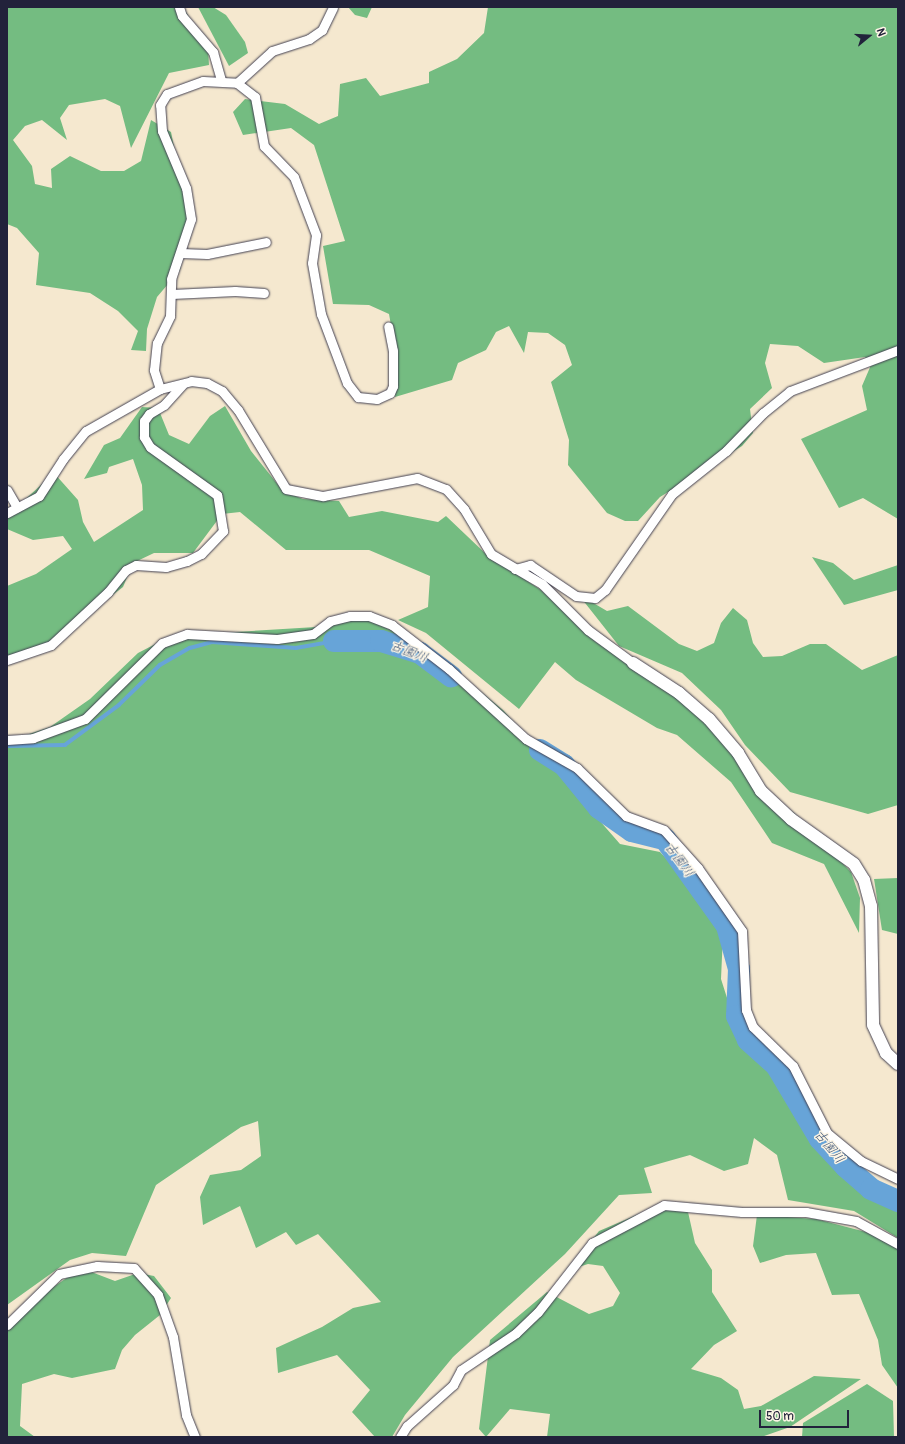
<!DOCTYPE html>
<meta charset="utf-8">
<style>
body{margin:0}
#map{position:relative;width:905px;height:1444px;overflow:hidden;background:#f5e8cf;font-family:Pangolin,"Klee One",sans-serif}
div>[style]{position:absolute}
.forest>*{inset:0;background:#74bc81}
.stream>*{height:3.5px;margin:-1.75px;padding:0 1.75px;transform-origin:1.75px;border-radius:1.75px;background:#67a4d8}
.river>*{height:22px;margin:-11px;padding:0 11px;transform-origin:11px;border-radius:11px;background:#67a4d8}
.roads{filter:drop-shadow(0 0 1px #424051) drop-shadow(0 0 1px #424051)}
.minor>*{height:9px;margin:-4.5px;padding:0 4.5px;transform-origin:4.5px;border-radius:4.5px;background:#fff}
.tertiary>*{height:12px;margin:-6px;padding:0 6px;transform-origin:6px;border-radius:6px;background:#fff}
span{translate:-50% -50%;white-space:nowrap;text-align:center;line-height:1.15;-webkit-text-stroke:3px #fcf5e5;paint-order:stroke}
.water-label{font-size:13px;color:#3e567a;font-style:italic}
.frame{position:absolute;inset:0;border:8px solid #22223b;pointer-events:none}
.north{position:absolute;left:849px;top:16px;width:40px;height:40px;-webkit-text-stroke:3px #fcf5e5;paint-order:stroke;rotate:72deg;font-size:11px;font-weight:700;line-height:16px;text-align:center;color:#22223b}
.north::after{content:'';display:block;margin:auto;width:14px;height:18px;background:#22223b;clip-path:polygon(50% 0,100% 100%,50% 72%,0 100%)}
.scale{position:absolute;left:759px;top:1410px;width:90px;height:18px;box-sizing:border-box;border:2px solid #22223b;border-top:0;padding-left:5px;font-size:12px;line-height:14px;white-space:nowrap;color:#22223b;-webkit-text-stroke:3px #fcf5e5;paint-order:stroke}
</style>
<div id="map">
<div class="forest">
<div style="clip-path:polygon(7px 7px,183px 7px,208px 49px,209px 65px,169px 73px,131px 148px,120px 106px,105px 99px,69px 105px,60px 118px,67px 140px,42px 120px,25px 126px,13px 140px,32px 166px,35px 184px,52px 188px,51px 169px,70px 156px,101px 171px,124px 171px,141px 161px,151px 120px,171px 132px,189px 221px,180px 270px,157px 297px,147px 329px,146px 351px,131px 350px,138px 331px,118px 311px,90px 293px,36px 285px,39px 253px,17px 228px,7px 224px)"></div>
<div style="clip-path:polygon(198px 7px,213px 7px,226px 15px,245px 42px,248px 53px,229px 66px)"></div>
<div style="clip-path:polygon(348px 7px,372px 7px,367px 18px,355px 15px)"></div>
<div style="clip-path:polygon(488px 7px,898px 7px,898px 519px,863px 498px,839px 508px,801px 439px,867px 410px,862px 386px,871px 365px,865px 357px,824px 363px,798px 346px,770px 344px,765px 363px,772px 388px,750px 409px,753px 433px,742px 446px,660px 497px,638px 521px,625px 521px,607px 513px,568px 465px,569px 440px,551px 382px,572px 365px,565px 345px,548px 333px,528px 332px,524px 353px,509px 326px,496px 332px,486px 350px,458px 363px,452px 380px,395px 397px,398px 365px,389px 314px,369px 305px,333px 304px,323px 246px,345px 241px,314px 145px,291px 128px,243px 135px,233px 112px,245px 99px,285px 104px,319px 124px,338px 116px,340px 84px,366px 78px,380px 96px,429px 83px,429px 72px,457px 59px,484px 33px)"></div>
<div style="clip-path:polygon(225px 406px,251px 451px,283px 491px,303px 499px,339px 501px,349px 517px,382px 511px,438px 522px,446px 516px,487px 555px,541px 590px,596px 642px,690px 705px,765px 791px,794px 813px,851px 872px,860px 898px,859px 933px,824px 864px,772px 843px,731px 782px,677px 735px,657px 728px,576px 680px,555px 662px,519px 709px,426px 633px,398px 620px,428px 607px,430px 576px,369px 550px,286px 550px,240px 512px,222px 514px,193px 553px,154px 553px,133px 563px,123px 587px,51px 642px,7px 661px,7px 586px,36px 574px,72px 549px,63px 536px,33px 540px,7px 529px,7px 516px,54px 473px,78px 500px,83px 522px,94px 542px,143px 510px,142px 485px,133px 459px,109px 467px,107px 473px,84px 479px,104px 445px,120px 438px,142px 407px,158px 408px,169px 435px,189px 444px,210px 416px)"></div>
<div style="clip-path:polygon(812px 557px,833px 563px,854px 580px,898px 565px,898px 590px,844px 605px)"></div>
<div style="clip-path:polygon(578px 594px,607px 611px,628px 606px,679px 644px,697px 651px,714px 643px,721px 623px,733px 608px,747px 620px,753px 643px,763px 657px,782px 656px,810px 644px,826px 644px,862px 670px,898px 655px,898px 805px,868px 814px,790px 792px,745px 745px,721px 710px,682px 673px,619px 646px)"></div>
<div style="clip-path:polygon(342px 618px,367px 619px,425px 646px,503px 710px,620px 844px,660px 852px,691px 885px,723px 934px,721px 979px,735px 1023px,789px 1075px,828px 1146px,855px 1172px,898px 1201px,898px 1238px,854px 1211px,788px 1200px,777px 1155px,754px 1138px,748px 1164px,724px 1171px,690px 1155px,644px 1168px,652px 1193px,619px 1195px,565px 1254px,453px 1357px,405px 1415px,392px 1437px,375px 1437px,352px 1412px,370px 1390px,337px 1355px,278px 1373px,276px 1348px,322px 1327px,353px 1308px,381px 1302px,318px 1234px,296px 1245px,286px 1232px,256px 1248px,240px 1206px,203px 1225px,200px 1197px,210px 1175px,241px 1170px,261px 1156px,258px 1121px,241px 1127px,156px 1185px,126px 1256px,92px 1253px,70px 1260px,7px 1305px,7px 737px,17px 738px,50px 727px,90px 699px,138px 653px,171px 636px,316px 627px)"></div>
<div style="clip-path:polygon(898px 878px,898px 934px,882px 930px,874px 879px)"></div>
<div style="clip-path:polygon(653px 1208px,688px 1212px,695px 1243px,712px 1270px,712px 1292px,737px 1331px,714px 1345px,691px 1369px,721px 1378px,738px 1390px,744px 1409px,761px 1406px,814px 1376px,861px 1379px,790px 1427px,761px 1437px,547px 1437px,550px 1414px,510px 1409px,486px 1437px,479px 1429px,490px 1340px,547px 1292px,589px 1314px,613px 1306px,620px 1293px,603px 1266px,588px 1264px,569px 1270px,599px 1231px)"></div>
<div style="clip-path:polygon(757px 1215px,816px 1219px,866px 1232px,898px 1246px,898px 1388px,882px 1365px,878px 1340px,859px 1294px,832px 1295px,816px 1253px,786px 1255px,760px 1263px,753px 1246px)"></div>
<div style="clip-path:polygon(81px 1268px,115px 1281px,138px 1273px,154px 1276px,171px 1298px,160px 1315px,135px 1335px,122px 1350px,115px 1369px,72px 1378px,54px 1374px,22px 1384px,20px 1426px,35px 1437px,7px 1437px,7px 1319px)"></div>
<div style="clip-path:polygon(867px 1384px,893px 1401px,894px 1437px,802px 1437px,803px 1423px)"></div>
</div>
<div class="stream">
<div style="left:7px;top:746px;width:58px;rotate:-1deg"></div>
<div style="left:65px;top:745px;width:67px;rotate:-36.5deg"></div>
<div style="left:119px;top:705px;width:57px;rotate:-44.3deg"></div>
<div style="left:160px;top:665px;width:34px;rotate:-30deg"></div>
<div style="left:190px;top:648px;width:23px;rotate:-15deg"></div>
<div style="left:212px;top:642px;width:84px;rotate:4.1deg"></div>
<div style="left:296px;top:648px;width:39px;rotate:-10deg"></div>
</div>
<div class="river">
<div style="left:334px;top:641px;width:47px"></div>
<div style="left:381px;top:641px;width:41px;rotate:17.1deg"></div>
<div style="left:420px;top:653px;width:39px;rotate:37deg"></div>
<div style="left:540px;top:750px;width:28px;rotate:32deg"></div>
<div style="left:564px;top:765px;width:55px;rotate:50.9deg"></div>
<div style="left:599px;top:808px;width:40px;rotate:34.9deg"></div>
<div style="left:632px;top:831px;width:34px;rotate:14deg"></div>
<div style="left:665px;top:839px;width:107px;rotate:54.5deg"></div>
<div style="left:727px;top:926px;width:45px;rotate:74.4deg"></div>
<div style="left:739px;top:969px;width:47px;rotate:92.4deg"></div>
<div style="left:737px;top:1016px;width:26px;rotate:65deg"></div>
<div style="left:748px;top:1040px;width:38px;rotate:42deg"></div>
<div style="left:776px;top:1065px;width:86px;rotate:59.3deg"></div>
<div style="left:820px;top:1139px;width:38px;rotate:47deg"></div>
<div style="left:846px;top:1167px;width:33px;rotate:41deg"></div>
<div style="left:871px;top:1189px;width:30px;rotate:24deg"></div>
</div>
<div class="roads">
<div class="minor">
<div style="left:179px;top:7px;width:9px;rotate:72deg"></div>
<div style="left:182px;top:16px;width:48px;rotate:49.3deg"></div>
<div style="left:213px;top:52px;width:29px;rotate:74deg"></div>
<div style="left:237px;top:83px;width:23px;rotate:38deg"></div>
<div style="left:255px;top:97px;width:50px;rotate:79.6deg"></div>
<div style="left:264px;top:146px;width:43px;rotate:45.9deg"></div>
<div style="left:294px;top:177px;width:62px;rotate:69.2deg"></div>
<div style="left:316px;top:235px;width:28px;rotate:98deg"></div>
<div style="left:312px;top:263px;width:52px;rotate:80deg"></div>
<div style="left:321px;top:314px;width:74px;rotate:69.4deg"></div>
<div style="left:347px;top:383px;width:18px;rotate:52deg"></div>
<div style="left:358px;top:397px;width:19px;rotate:6deg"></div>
<div style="left:377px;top:399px;width:14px;rotate:-25deg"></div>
<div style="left:390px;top:393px;width:8px;rotate:-67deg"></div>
<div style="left:393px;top:386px;width:35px;rotate:-90deg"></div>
<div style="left:393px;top:351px;width:25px;rotate:-101deg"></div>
<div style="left:181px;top:253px;width:26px;rotate:2deg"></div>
<div style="left:207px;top:254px;width:60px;rotate:-11.5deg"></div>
<div style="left:172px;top:294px;width:63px;rotate:-2.7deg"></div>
<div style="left:235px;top:291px;width:29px;rotate:4deg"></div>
<div style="left:160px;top:389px;width:20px;rotate:-108deg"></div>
<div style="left:154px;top:370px;width:27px;rotate:-84deg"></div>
<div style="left:157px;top:343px;width:30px;rotate:-64deg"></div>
<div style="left:170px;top:316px;width:37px;rotate:-88deg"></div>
<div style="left:171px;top:279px;width:63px;rotate:-71.6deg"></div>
<div style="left:191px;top:219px;width:31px;rotate:-99deg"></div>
<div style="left:186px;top:188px;width:62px;rotate:-112.8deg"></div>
<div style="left:162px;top:131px;width:26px;rotate:-94deg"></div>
<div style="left:160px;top:105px;width:13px;rotate:-58deg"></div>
<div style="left:167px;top:94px;width:38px;rotate:-20deg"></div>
<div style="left:203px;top:81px;width:34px;rotate:3deg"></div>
<div style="left:237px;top:83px;width:47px;rotate:-42.4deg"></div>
<div style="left:272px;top:51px;width:39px;rotate:-18deg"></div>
<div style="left:309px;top:39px;width:16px;rotate:-35deg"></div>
<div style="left:322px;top:30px;width:25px;rotate:-64deg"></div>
<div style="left:7px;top:490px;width:20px;rotate:60deg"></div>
<div style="left:7px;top:513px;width:36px;rotate:-28deg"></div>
<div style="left:39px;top:496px;width:44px;rotate:-57deg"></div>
<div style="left:63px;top:459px;width:36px;rotate:-51deg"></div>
<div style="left:86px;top:431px;width:85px;rotate:-29.6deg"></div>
<div style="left:160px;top:389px;width:32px;rotate:-14deg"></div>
<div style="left:191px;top:381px;width:16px;rotate:7deg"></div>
<div style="left:207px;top:383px;width:17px;rotate:28deg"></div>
<div style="left:222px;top:391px;width:25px;rotate:50deg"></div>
<div style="left:238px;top:410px;width:92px;rotate:58.7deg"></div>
<div style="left:286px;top:489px;width:38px;rotate:11deg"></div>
<div style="left:323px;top:496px;width:96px;rotate:-10.8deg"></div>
<div style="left:417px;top:478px;width:31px;rotate:21deg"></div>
<div style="left:446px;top:489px;width:27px;rotate:48deg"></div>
<div style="left:464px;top:509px;width:52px;rotate:59deg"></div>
<div style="left:491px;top:554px;width:59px;rotate:30.5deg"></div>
<div style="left:542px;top:584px;width:65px;rotate:45deg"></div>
<div style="left:588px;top:630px;width:56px;rotate:36.3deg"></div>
<div style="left:515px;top:569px;width:16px;rotate:-15deg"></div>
<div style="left:530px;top:565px;width:55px;rotate:34deg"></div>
<div style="left:576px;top:596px;width:19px;rotate:6deg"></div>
<div style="left:595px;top:598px;width:13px;rotate:-39deg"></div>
<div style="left:605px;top:590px;width:117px;rotate:-55.1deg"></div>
<div style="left:672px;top:494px;width:69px;rotate:-38.5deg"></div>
<div style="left:726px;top:451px;width:53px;rotate:-45.8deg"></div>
<div style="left:763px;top:413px;width:35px;rotate:-39deg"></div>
<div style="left:790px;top:391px;width:116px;rotate:-20.8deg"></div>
<div style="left:7px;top:660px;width:46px;rotate:-18.8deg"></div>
<div style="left:51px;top:645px;width:78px;rotate:-42.9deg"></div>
<div style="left:108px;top:592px;width:28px;rotate:-51deg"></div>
<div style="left:126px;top:570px;width:11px;rotate:-27deg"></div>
<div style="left:136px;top:565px;width:30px;rotate:4deg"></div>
<div style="left:166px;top:567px;width:22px;rotate:-16deg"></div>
<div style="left:187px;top:561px;width:16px;rotate:-27deg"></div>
<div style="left:201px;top:554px;width:32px;rotate:-46deg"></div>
<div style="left:223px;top:531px;width:36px;rotate:-99deg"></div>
<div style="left:217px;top:495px;width:82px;rotate:-144.4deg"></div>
<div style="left:150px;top:447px;width:12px;rotate:-121deg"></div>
<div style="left:144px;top:437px;width:16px;rotate:-90deg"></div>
<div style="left:144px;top:421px;width:9px;rotate:-54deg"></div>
<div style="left:149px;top:414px;width:17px;rotate:-31deg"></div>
<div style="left:164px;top:405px;width:28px;rotate:-48deg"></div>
<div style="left:7px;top:740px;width:26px;rotate:-4deg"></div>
<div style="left:33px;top:738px;width:55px;rotate:-20.1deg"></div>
<div style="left:85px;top:719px;width:108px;rotate:-44.6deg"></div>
<div style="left:162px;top:643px;width:27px;rotate:-20deg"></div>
<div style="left:187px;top:634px;width:90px;rotate:3.2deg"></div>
<div style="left:277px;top:639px;width:36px;rotate:-8deg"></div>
<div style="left:313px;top:634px;width:21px;rotate:-37deg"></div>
<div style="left:330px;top:621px;width:21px;rotate:-14deg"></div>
<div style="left:350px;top:616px;width:19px"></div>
<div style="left:369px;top:616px;width:25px;rotate:21deg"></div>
<div style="left:392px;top:625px;width:72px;rotate:37.7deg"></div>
<div style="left:449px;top:669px;width:104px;rotate:42.3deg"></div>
<div style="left:526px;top:739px;width:59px;rotate:29.6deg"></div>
<div style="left:577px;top:768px;width:69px;rotate:44.4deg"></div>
<div style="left:626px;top:816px;width:40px;rotate:20.2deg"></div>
<div style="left:664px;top:830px;width:51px;rotate:48.2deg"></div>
<div style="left:698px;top:868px;width:77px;rotate:55.1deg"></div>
<div style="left:742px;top:931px;width:79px;rotate:87.1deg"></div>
<div style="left:746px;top:1010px;width:18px;rotate:68deg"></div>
<div style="left:753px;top:1027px;width:56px;rotate:44.3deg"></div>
<div style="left:793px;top:1066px;width:75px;rotate:63.1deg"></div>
<div style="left:827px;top:1133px;width:44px;rotate:39.5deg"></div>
<div style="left:861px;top:1161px;width:41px;rotate:25.9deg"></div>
<div style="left:7px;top:1325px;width:73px;rotate:-44.4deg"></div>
<div style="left:59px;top:1274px;width:39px;rotate:-12deg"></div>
<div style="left:97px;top:1266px;width:37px;rotate:3deg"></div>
<div style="left:134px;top:1268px;width:36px;rotate:48deg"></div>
<div style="left:158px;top:1295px;width:45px;rotate:70.3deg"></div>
<div style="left:173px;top:1337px;width:79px;rotate:80.5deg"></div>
<div style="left:186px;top:1415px;width:24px;rotate:68deg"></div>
<div style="left:400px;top:1437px;width:13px;rotate:-58deg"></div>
<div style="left:407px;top:1426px;width:62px;rotate:-41.7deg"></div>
<div style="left:453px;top:1385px;width:17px;rotate:-62deg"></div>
<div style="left:461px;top:1370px;width:66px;rotate:-33.9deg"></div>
<div style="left:516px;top:1333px;width:30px;rotate:-44deg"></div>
<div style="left:538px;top:1312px;width:88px;rotate:-52deg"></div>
<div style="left:592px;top:1243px;width:81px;rotate:-27.8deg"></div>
<div style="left:664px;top:1205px;width:78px;rotate:5.1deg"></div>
<div style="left:742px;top:1212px;width:64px"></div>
<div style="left:806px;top:1212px;width:51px;rotate:10.2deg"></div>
<div style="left:856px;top:1221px;width:48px;rotate:28.7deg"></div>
</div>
<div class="tertiary">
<div style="left:633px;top:663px;width:55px;rotate:33.1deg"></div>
<div style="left:679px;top:693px;width:40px;rotate:41deg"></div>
<div style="left:709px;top:719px;width:45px;rotate:49.5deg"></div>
<div style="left:738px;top:753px;width:44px;rotate:58.8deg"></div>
<div style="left:761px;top:791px;width:41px;rotate:43deg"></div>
<div style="left:791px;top:819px;width:77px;rotate:35.5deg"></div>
<div style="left:854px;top:864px;width:19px;rotate:58deg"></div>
<div style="left:864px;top:880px;width:27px;rotate:75deg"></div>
<div style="left:871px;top:906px;width:119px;rotate:89deg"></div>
<div style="left:873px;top:1025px;width:31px;rotate:65deg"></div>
<div style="left:886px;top:1053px;width:16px;rotate:43deg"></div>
</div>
</div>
<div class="water-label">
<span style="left:409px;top:652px;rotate:22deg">古園川</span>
<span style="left:679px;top:860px;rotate:54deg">古園川</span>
<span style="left:829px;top:1147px;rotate:51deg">古園川</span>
</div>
<div class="frame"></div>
<div class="north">N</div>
<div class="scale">50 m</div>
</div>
